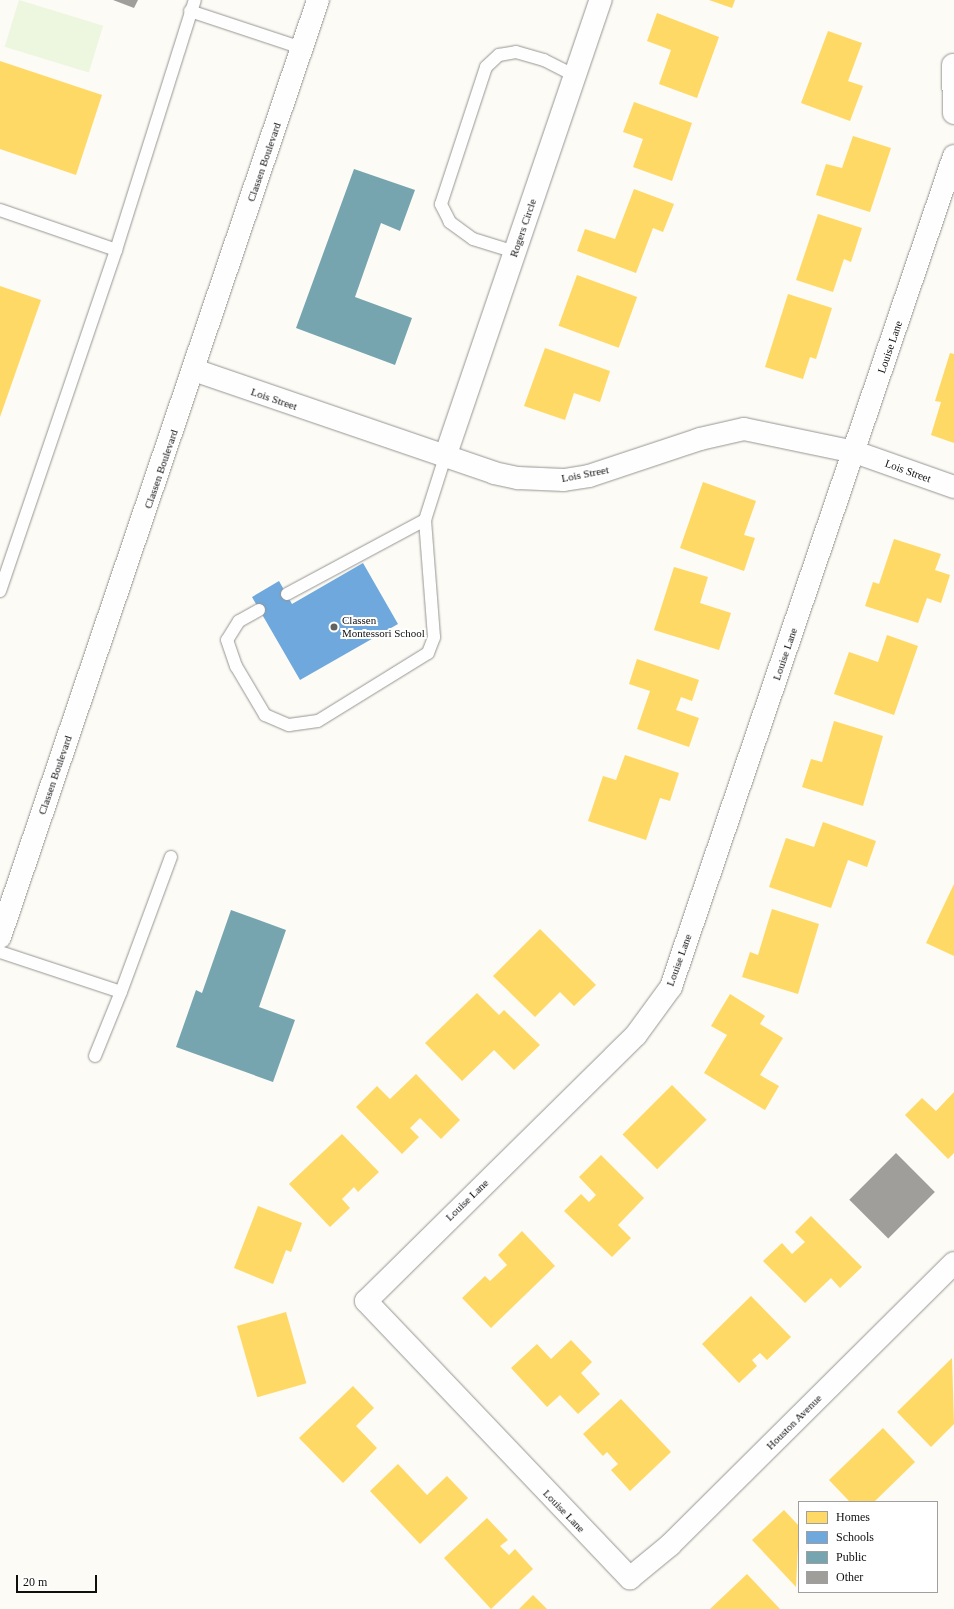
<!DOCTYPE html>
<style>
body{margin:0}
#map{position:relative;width:954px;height:1609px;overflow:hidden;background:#fcfbf5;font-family:"Times New Roman",serif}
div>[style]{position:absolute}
.pitch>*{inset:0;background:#edf6df;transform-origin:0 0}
.homes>*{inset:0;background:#ffd966;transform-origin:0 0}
.schools>*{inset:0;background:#6fa8dc}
.public>*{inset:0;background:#76a5af}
.building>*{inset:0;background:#a09e9a;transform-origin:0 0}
.roads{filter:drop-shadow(0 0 1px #969593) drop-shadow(0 0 1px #969593)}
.service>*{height:12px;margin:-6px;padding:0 6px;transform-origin:6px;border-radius:6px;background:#fffefe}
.minor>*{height:22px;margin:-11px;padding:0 11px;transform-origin:11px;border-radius:11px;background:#fffefe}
.tertiary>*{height:22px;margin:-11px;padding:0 11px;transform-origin:11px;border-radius:11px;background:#fffefe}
.dots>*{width:11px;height:11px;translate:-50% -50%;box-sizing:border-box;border:2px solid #fff;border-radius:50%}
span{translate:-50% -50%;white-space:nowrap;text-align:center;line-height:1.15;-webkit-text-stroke:4px #fff;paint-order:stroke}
.street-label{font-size:11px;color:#0f0f0f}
.poi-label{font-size:11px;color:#0f0f0f}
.left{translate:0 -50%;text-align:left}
.legend{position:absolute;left:798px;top:1501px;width:140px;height:92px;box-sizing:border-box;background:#fff;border:1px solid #9f9f9f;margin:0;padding:5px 7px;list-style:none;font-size:12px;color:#0f0f0f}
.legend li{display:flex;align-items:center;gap:8px;height:20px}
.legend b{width:20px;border:1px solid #9f9f9f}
.scale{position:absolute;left:16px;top:1575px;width:81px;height:18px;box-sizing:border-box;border:2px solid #0f0f0f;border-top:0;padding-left:5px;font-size:12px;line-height:14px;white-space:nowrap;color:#0f0f0f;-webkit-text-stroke:3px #fff;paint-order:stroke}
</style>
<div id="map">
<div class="pitch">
<div style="left:19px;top:0;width:88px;height:49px;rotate:17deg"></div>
</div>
<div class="homes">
<div style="clip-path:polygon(709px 0,735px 0,732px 8px)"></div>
<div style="clip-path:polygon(657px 13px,719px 37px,697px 98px,659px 84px,671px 50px,647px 41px)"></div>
<div style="clip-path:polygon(828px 31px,862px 43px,848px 81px,863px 86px,850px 121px,801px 103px)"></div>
<div style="clip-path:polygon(0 61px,102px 95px,76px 175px,0 149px)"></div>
<div style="clip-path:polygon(634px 102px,692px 123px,672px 181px,633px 167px,643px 139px,623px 132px)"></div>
<div style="clip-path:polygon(853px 136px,891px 148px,870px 212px,816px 195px,826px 164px,842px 168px)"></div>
<div style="clip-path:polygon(634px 189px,674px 204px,663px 232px,653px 228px,636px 273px,577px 251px,585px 229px,615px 239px)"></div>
<div style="clip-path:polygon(818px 214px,862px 228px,851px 262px,844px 259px,833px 292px,796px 280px)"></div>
<div style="left:577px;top:275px;width:64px;height:54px;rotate:20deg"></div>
<div style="clip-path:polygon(0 286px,41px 300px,0 417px)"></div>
<div style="clip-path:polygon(788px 294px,832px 308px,816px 359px,810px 357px,803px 379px,765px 367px)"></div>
<div style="clip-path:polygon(545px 348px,610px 371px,600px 402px,574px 393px,565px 420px,524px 406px)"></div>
<div style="clip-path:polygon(950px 353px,954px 354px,954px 443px,931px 435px,941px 402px,935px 401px)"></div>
<div style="clip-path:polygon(703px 482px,756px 501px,744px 535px,755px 538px,744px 571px,680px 548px)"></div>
<div style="clip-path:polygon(894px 539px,941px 554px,935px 570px,950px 575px,941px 603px,927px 598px,918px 623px,865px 606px,873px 582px,879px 584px)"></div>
<div style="clip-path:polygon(674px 567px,708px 577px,700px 603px,731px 613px,719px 650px,654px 630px)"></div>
<div style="clip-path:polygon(887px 635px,918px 646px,894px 715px,834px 694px,849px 652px,878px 662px)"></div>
<div style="clip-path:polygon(637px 659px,699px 680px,692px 701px,681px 697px,676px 710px,699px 718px,689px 747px,637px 729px,650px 691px,629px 684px)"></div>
<div style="clip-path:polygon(834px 721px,883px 736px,863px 806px,802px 787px,811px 759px,822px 762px)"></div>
<div style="clip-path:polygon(625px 755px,679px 773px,670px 801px,660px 798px,646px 840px,588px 821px,603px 776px,616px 780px)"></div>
<div style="clip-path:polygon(823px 822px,876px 841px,867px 867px,848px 860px,831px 908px,769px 887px,786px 838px,814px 847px)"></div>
<div style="clip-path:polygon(954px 884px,954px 956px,926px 943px)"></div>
<div style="clip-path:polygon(772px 909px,819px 924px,798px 994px,742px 977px,750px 952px,758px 955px)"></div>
<div style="clip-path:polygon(540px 929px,596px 985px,574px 1006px,560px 992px,535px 1017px,493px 976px)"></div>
<div style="clip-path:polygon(477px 993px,499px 1015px,504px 1010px,540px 1045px,514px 1070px,494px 1050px,462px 1081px,425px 1043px)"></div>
<div style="clip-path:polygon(730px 994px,765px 1016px,760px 1024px,783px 1038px,760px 1075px,779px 1086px,765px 1110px,704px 1073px,727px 1035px,711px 1026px)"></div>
<div style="clip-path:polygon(416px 1074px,460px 1120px,441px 1139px,420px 1118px,410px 1128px,419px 1137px,402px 1154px,356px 1107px,377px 1086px,390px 1099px)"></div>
<div style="left:672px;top:1085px;width:49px;height:70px;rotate:45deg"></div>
<div style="clip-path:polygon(954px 1092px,954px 1153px,948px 1159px,905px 1115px,922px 1098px,936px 1111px)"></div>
<div style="clip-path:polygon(342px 1134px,379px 1172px,358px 1192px,354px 1187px,342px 1199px,350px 1208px,330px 1227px,289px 1184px)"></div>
<div style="clip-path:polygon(601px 1155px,644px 1198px,618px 1225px,631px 1238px,612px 1257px,564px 1211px,581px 1194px,589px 1202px,596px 1195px,579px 1177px)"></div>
<div style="clip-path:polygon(258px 1206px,302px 1223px,291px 1252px,286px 1250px,273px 1284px,234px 1268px)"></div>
<div style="clip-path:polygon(811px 1216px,862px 1267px,840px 1288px,831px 1278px,805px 1303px,763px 1261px,782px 1243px,792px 1254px,805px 1242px,795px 1232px)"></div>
<div style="clip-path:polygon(522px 1231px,555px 1266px,491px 1328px,462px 1298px,485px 1276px,490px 1281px,507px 1265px,498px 1255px)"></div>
<div style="clip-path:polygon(751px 1296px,791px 1337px,767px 1360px,760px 1353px,752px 1360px,757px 1366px,739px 1383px,702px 1344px)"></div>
<div style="left:286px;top:1312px;width:74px;height:51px;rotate:74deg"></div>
<div style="clip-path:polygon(571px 1340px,592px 1362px,581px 1373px,600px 1394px,578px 1414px,560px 1395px,547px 1407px,511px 1368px,537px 1344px,551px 1359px)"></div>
<div style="clip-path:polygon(952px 1358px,954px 1424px,931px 1447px,897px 1412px)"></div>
<div style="clip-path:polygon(353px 1386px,374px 1408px,356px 1426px,377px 1448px,343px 1483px,299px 1438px)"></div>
<div style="clip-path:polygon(621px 1399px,671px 1452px,630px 1491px,611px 1470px,618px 1464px,607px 1452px,603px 1456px,583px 1434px)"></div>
<div style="clip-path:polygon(883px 1428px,915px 1462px,874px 1502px,850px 1502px,829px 1480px)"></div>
<div style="clip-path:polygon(398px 1464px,427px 1495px,447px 1476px,468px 1498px,420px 1544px,370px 1491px)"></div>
<div style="clip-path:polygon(784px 1510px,799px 1526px,796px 1587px,752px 1540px)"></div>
<div style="clip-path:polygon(487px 1518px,508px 1540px,500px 1546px,509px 1555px,515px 1549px,533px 1569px,491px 1609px,444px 1558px)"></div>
<div style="clip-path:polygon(747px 1574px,780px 1609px,710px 1609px)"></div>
<div style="clip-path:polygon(533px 1595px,547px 1609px,519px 1609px)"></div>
</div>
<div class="schools">
<div style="clip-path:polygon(363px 563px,398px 624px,300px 680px,252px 597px,279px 581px,292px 604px)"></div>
</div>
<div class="public">
<div style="clip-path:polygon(354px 169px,415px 190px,400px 231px,381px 223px,355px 297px,412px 318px,395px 365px,296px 328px)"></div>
<div style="clip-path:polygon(231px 910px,286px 930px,259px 1007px,295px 1020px,273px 1082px,176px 1047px,196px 990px,202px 993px)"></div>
</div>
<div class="building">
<div style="clip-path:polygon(113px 0,138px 0,134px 8px)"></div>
<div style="left:896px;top:1153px;width:55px;height:66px;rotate:45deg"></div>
</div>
<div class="roads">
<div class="service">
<div style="left:190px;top:11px;width:118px;rotate:18.3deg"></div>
<div style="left:0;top:210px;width:123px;rotate:19deg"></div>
<div style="left:515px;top:252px;width:44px;rotate:-162.8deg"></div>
<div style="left:473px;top:239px;width:29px;rotate:-144deg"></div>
<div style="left:450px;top:222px;width:20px;rotate:-117deg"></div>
<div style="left:441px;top:204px;width:144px;rotate:-71.8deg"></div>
<div style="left:486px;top:67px;width:18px;rotate:-43deg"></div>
<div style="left:499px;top:55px;width:17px;rotate:-10deg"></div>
<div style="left:516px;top:52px;width:29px;rotate:16deg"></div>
<div style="left:544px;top:60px;width:35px;rotate:27deg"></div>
<div style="left:0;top:591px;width:360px;rotate:-71.2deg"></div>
<div style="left:116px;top:250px;width:262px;rotate:-72.5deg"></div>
<div style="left:287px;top:594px;width:157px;rotate:-28.2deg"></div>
<div style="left:425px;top:520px;width:66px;rotate:-72.4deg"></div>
<div style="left:259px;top:610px;width:23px;rotate:151deg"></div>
<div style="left:239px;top:621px;width:22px;rotate:122deg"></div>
<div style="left:227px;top:640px;width:28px;rotate:71deg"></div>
<div style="left:236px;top:666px;width:57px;rotate:59.4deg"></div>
<div style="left:265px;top:715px;width:26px;rotate:23deg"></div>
<div style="left:289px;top:725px;width:29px;rotate:-8deg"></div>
<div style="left:318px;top:721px;width:129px;rotate:-31.7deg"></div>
<div style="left:428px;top:653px;width:17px;rotate:-69deg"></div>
<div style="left:434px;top:637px;width:117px;rotate:-94.4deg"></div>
<div style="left:0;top:952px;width:127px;rotate:18.3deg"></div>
<div style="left:121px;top:992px;width:144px;rotate:-69.7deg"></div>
<div style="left:95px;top:1056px;width:69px;rotate:-67.9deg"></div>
</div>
<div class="minor">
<div style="left:953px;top:65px;width:48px;rotate:88.8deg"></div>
<div style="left:954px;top:156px;width:878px;rotate:108.81deg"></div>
<div style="left:671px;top:987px;width:59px;rotate:126.1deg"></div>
<div style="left:636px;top:1035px;width:379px;rotate:135.4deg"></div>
<div style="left:366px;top:1301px;width:383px;rotate:46.4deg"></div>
<div style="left:630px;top:1578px;width:52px;rotate:-39.5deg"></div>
<div style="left:670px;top:1545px;width:400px;rotate:-44.8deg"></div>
<div style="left:194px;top:370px;width:317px;rotate:18.9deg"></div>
<div style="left:494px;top:473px;width:25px;rotate:12deg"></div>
<div style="left:518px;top:478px;width:46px;rotate:2.5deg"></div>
<div style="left:564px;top:480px;width:25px;rotate:-9deg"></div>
<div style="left:589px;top:476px;width:117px;rotate:-18.4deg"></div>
<div style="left:700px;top:439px;width:45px;rotate:-12.8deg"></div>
<div style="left:744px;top:429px;width:113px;rotate:11.7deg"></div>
<div style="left:855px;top:452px;width:105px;rotate:19.5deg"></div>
<div style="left:445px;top:457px;width:483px;rotate:-71.2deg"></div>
</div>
<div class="tertiary">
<div style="left:0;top:937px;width:989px;rotate:-71.25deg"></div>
</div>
</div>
<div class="dots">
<div style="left:334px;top:627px;background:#626260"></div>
</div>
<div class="street-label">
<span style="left:264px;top:162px;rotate:-71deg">Classen Boulevard</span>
<span style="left:523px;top:228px;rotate:-71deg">Rogers Circle</span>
<span style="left:890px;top:347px;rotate:-71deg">Louise Lane</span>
<span style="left:274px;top:399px;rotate:19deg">Lois Street</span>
<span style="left:161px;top:469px;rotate:-71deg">Classen Boulevard</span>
<span style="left:908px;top:471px;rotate:20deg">Lois Street</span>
<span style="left:585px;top:474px;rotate:-11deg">Lois Street</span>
<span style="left:785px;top:654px;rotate:-71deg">Louise Lane</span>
<span style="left:55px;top:775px;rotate:-71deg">Classen Boulevard</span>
<span style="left:679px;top:960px;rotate:-70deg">Louise Lane</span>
<span style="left:467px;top:1200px;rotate:-44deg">Louise Lane</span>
<span style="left:794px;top:1422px;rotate:-45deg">Houston Avenue</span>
<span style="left:564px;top:1511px;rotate:46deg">Louise Lane</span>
</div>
<div class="poi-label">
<span class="left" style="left:342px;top:627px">Classen<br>Montessori School</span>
</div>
<ul class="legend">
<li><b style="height:11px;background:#ffd966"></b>Homes</li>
<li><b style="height:11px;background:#6fa8dc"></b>Schools</li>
<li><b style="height:11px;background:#76a5af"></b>Public</li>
<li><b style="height:11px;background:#a09e9a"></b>Other</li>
</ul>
<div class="scale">20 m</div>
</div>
